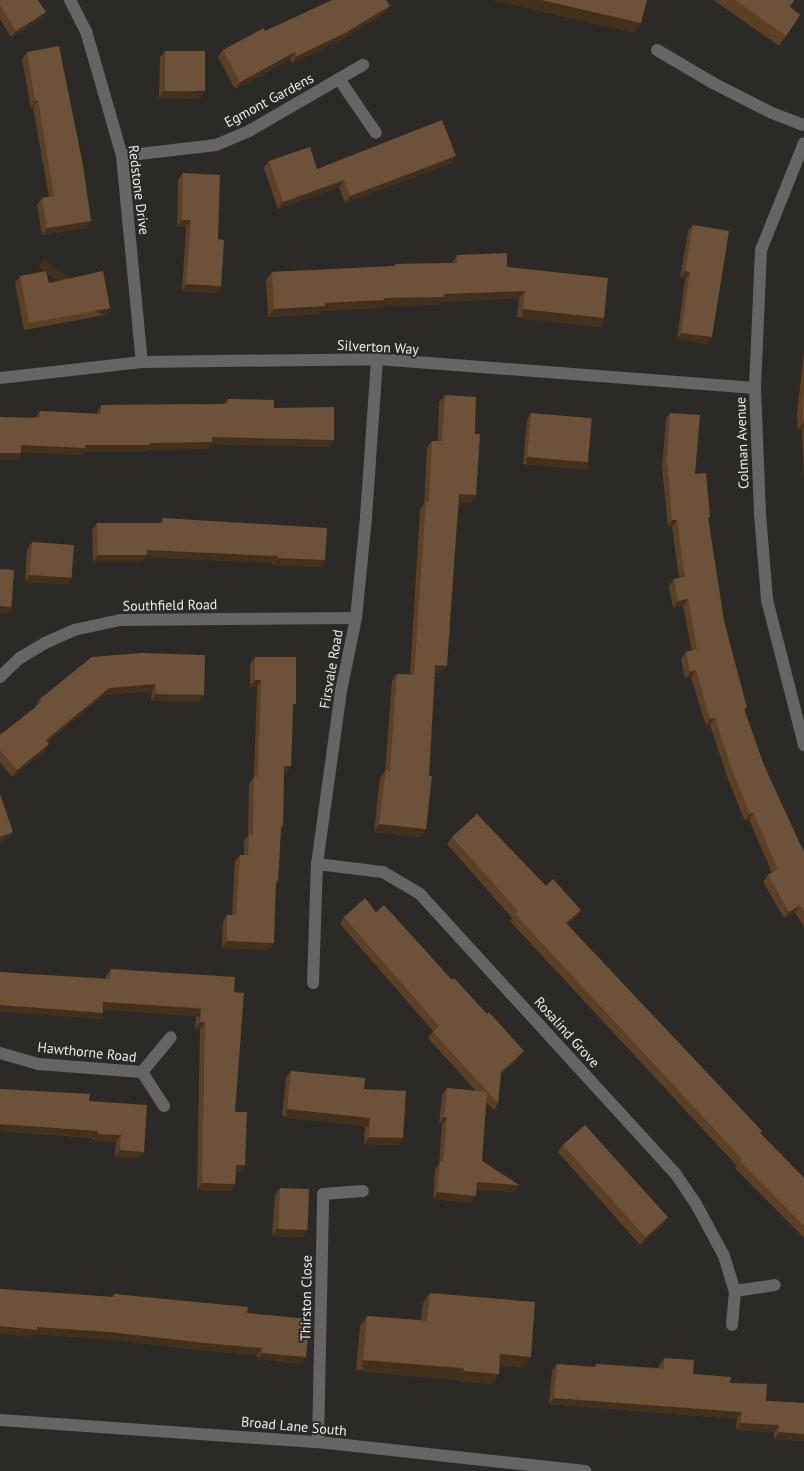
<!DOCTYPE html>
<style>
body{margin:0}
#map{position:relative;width:804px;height:1471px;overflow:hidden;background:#2c2a27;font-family:"PT Sans",sans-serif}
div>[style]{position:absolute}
.minor>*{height:12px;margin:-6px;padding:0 6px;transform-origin:6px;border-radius:6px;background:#666564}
.wall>*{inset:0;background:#5b4023}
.shaded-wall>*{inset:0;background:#422f1c;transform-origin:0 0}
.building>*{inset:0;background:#6b5238;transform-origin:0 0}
span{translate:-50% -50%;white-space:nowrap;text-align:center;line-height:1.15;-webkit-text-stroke:4px #2c2a27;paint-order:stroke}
.street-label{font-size:14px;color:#eceae8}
</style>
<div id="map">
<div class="minor">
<div style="left:70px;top:0;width:35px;rotate:63deg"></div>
<div style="left:86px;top:31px;width:130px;rotate:73.9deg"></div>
<div style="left:122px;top:156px;width:207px;rotate:84.5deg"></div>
<div style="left:657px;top:50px;width:65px;rotate:30.5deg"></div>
<div style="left:713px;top:83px;width:66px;rotate:27deg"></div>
<div style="left:772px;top:113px;width:34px;rotate:21deg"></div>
<div style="left:339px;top:79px;width:65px;rotate:55.6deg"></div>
<div style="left:804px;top:143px;width:115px;rotate:111.9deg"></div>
<div style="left:761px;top:250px;width:138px;rotate:92.5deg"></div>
<div style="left:755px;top:388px;width:126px;rotate:87.7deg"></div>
<div style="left:760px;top:514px;width:86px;rotate:85.3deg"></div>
<div style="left:767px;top:600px;width:150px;rotate:75.7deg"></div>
<div style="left:122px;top:156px;width:95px;rotate:-6.7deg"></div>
<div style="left:216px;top:145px;width:36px;rotate:-23deg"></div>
<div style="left:249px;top:131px;width:132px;rotate:-30.1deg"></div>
<div style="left:0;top:378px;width:143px;rotate:-6.4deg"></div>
<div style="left:142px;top:362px;width:235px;rotate:-0.7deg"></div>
<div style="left:377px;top:359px;width:379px;rotate:4.4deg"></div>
<div style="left:0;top:677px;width:28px;rotate:-44deg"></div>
<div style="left:20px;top:658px;width:29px;rotate:-31deg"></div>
<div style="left:45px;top:643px;width:32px;rotate:-24deg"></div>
<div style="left:74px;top:630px;width:47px;rotate:-12.3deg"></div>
<div style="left:120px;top:620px;width:236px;rotate:-0.5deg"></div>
<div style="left:317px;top:864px;width:66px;rotate:6.9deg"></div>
<div style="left:383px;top:872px;width:43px;rotate:30.7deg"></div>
<div style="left:420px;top:894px;width:378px;rotate:47.6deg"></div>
<div style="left:675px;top:1173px;width:37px;rotate:56deg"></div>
<div style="left:696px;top:1204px;width:59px;rotate:61.7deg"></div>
<div style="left:724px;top:1256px;width:37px;rotate:73deg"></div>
<div style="left:735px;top:1291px;width:34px;rotate:95deg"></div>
<div style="left:313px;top:983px;width:119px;rotate:-88.1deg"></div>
<div style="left:317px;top:864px;width:175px;rotate:-82.1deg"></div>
<div style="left:341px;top:691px;width:75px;rotate:-78.4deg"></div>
<div style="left:356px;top:618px;width:101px;rotate:-84.3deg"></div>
<div style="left:366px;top:517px;width:158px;rotate:-86deg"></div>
<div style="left:0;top:1053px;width:40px;rotate:16deg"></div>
<div style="left:38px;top:1064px;width:104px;rotate:4.4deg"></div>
<div style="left:164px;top:1106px;width:40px;rotate:-122.9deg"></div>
<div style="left:142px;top:1072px;width:45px;rotate:-50.4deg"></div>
<div style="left:735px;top:1291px;width:40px;rotate:-8.5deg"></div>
<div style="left:0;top:1420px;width:319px;rotate:4deg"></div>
<div style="left:318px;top:1442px;width:269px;rotate:6.2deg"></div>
<div style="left:318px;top:1442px;width:248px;rotate:-88.8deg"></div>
<div style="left:323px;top:1194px;width:40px;rotate:-4.3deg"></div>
</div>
<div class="wall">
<div style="clip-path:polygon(0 0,41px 19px,11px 37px,0 19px)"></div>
<div style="clip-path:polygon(714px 0,794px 0,790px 7px,800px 15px,779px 46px)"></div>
<div style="clip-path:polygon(390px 6px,385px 13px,340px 40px,292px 63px,290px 59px,235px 89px,218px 57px,223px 50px,265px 31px)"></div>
<div style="clip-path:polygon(165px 51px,200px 99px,159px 98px,160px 57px)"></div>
<div style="clip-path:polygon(27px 52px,86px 228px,42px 235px,37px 205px,42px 198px,49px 197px,33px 107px,31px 108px,22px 59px)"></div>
<div style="clip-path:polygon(269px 161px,317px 169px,452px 163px,345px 203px,339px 187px,278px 209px,264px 168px)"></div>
<div style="clip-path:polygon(183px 173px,221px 286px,216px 293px,182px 291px,186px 227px,177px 227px,178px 180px)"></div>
<div style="clip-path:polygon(693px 225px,707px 344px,677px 339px,685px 279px,680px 278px,688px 231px)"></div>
<div style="clip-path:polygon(457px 255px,507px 267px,598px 326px,517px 317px,519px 298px,441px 302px,439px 305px,381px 306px,379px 308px,321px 311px,319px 314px,268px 317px,266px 280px,272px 272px,394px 266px,395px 264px,452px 263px)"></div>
<div style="clip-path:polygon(20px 276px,105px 315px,24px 330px,15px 283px)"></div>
<div style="clip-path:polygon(804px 351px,804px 478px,802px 430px,798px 430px,797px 413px)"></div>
<div style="clip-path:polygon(445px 395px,471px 503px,459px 502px,441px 673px,435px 673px,426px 829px,420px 837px,374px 832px,380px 778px,385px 771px,392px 681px,397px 674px,410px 674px,420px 509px,424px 504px,427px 448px,432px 441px,438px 441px,439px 402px)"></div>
<div style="clip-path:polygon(228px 399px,274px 408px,334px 440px,329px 447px,211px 444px,207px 449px,147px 450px,145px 452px,83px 452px,80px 455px,21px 452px,16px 460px,35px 418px,40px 411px,97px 414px,97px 412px,101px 405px,224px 404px)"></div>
<div style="clip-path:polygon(531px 413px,583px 469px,523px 464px,527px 420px)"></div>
<div style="clip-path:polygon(670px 413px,695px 474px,710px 517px,708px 519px,724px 621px,745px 711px,763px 763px,783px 807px,800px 844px,804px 851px,804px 927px,795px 912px,784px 918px,763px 882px,768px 875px,772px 873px,749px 819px,745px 821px,729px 782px,710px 725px,706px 726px,691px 677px,685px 678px,681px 659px,686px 652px,692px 651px,683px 606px,673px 608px,669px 586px,674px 579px,679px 578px,672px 527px,668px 527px,662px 467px,666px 419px)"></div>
<div style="clip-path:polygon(163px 518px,325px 560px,321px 567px,273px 565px,273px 563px,145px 557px,142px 562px,93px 562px,92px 530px,97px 523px,160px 523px)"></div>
<div style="clip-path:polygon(32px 542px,68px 584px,25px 582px,27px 549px)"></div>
<div style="clip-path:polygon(92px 657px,199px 702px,151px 701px,152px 691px,104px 695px,48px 741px,45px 751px,12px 777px,0 762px,0 735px,36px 707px,35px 706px,40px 699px)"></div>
<div style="clip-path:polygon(255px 657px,293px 708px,291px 766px,286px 773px,284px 773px,283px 825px,281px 829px,278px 881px,276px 884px,269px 950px,222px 948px,223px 922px,227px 915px,232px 915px,235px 861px,240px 855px,244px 855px,244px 841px,248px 836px,249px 783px,254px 777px,257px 687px,250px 687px,250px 664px)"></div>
<div style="clip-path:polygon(452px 837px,546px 886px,581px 910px,576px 917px,567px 925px,761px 1134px,804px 1178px,804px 1238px,735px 1168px,737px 1166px,510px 921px,512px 918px,447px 844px)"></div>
<div style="clip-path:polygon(376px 912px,519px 1058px,501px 1074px,498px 1103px,494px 1110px,486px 1102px,482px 1161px,519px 1185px,514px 1192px,477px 1189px,471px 1203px,433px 1199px,435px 1169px,439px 1164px,442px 1124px,439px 1124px,442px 1095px,447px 1088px,476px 1091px,428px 1038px,433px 1031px,340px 924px,344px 917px)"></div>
<div style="clip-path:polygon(111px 969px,234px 992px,235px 1112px,245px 1165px,240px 1172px,236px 1171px,235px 1184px,231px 1191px,197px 1190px,200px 1029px,195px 1029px,196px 1015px,103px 1009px,98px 1020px,106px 976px)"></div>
<div style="clip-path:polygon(291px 1071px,364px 1089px,399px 1145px,364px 1144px,365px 1125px,282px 1116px,286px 1078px)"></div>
<div style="clip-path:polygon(0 1089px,89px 1101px,144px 1152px,139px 1158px,115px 1157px,116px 1142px,93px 1141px,93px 1138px,0 1131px)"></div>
<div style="clip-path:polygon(563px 1145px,668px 1217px,663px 1224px,640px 1245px,558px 1152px)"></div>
<div style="clip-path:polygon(280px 1188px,303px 1237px,272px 1236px,275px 1195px)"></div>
<div style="clip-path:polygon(0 1289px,112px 1297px,114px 1294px,247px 1313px,301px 1364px,257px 1359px,257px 1355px,199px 1350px,106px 1339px,33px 1334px,32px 1337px,0 1333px)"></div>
<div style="clip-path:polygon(430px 1293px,524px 1367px,499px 1365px,499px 1374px,492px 1384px,457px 1381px,457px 1378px,356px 1370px,360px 1326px,367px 1316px,421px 1320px,423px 1303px)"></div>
<div style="clip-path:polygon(664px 1358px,693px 1374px,730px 1383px,766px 1401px,804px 1403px,804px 1441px,774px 1439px,774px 1432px,736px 1430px,737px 1419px,549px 1404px,552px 1371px,557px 1364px,594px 1367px,596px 1364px,659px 1368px,659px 1365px)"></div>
</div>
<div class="shaded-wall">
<div style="clip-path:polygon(491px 0,541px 0,641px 23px,634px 33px)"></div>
<div style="clip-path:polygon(390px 6px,385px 13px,340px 40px,292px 63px,297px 56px)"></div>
<div style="clip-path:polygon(46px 12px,41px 19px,11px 37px,16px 31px)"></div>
<div style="clip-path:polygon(295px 52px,290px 59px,235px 89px,240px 82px)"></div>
<div style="clip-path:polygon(164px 91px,205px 92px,200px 99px,159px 98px)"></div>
<div style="clip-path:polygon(38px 100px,33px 107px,31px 108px,35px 101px)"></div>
<div style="clip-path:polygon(456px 156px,452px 163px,345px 203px,350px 196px)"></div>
<div style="clip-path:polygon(344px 180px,339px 187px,278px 209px,283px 202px)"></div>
<div style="clip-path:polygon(182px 220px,191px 220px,186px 227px,177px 227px)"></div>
<div style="clip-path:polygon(91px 221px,86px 228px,42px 235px,47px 228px)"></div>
<div style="clip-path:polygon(685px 271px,690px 272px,685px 279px,680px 278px)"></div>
<div style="clip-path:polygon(186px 284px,221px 286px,216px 293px,182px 291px)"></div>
<div style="clip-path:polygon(525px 291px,519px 298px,441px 302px,439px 305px,381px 306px,379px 308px,321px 311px,319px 314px,268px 317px,274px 309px,325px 303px,444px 294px)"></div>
<div style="left:110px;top:308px;width:9px;height:82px;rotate:126deg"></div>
<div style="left:523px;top:309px;width:81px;height:10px;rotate:6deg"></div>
<div style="clip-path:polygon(681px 333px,712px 337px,707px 344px,677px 339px)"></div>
<div style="clip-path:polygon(804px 422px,804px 427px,802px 430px,798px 430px)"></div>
<div style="clip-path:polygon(212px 437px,334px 440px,329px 447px,211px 444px,207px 449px,147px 450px,145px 452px,83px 452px,80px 455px,16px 452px,21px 445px,85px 445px,150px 443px)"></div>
<div style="clip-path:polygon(0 453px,21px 453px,16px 460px,0 460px)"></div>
<div style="left:527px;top:457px;width:61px;height:8px;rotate:5deg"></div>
<div style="clip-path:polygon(459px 494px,476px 495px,471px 503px,454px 502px)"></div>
<div style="clip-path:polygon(672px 520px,677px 520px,672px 527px,668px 527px)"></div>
<div style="clip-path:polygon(147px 550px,278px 556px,273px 563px,145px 557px,142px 562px,93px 562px,98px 555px)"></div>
<div style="clip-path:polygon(278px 558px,325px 560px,321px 567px,273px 565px)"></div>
<div style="clip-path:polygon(30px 575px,73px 577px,68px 584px,25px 582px)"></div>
<div style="clip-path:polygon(688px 599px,683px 606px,673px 608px,678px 601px)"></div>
<div style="clip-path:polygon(0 606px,13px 607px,8px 614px,0 613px)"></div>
<div style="clip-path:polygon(435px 665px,447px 666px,441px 673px,430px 673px)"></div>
<div style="clip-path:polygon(696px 670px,691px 677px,685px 678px,690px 672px)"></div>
<div style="clip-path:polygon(255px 680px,261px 680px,257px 687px,250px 687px)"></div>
<div style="clip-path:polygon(156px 684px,152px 691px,104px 695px,41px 746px,46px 740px,109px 688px)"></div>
<div style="clip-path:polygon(156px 694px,204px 695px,199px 702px,151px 701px)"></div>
<div style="clip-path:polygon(715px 718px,710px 725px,706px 726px,710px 719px)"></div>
<div style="clip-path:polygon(49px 744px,45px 751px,12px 777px,17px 770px)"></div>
<div style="clip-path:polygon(284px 766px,291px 766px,286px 773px,279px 773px)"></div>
<div style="clip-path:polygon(753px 812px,749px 819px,745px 821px,750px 814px)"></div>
<div style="clip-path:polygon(379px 824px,426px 829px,420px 837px,374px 832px)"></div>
<div style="clip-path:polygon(13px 832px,8px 839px,0 842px,0 837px)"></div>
<div style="clip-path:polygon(800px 905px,795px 912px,784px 918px,789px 912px)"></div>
<div style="clip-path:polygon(581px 910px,576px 917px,561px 930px,566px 923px)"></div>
<div style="clip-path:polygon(227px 941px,274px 943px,269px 950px,222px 948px)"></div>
<div style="left:103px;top:1002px;width:98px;height:8px;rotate:4deg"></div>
<div style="left:0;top:1005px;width:103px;height:7px;rotate:4deg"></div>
<div style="clip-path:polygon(200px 1022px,205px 1022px,200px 1029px,195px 1029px)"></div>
<div style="clip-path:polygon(524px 1051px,519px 1058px,496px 1078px,501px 1072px)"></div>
<div style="left:287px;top:1109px;width:83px;height:9px;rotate:6deg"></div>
<div style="clip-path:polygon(444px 1117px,447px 1118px,442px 1124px,439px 1124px)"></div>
<div style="left:0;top:1124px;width:98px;height:7px;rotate:4deg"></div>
<div style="clip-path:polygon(98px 1134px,121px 1135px,116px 1142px,93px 1141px)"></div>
<div style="clip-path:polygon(369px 1137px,403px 1138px,399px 1145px,364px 1144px)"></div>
<div style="clip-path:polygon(120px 1150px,144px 1152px,139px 1158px,115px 1157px)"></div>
<div style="clip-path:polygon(236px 1165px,245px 1165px,240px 1172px,231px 1171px)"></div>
<div style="clip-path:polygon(477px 1182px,519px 1185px,514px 1192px,473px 1188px)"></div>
<div style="clip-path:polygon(202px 1183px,235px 1184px,231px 1191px,197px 1190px)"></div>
<div style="clip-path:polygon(437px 1192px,476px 1196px,471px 1203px,433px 1199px)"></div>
<div style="clip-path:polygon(668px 1217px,663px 1224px,640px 1245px,645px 1238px)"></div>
<div style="clip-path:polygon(276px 1229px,308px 1230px,303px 1237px,272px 1236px)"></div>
<div style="clip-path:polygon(0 1326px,37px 1327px,110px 1332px,262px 1348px,257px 1355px,199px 1350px,106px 1339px,33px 1334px,32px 1337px,0 1333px)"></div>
<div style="clip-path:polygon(262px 1353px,306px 1357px,301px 1364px,257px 1359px)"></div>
<div style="clip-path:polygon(500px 1354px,531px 1357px,524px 1367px,493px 1364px)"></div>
<div style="left:363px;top:1360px;width:101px;height:12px;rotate:5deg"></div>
<div style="clip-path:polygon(464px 1371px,499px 1374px,492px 1384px,457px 1381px)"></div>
<div style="clip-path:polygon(554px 1398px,742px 1412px,737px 1419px,549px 1404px)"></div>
<div style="clip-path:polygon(741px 1423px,779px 1425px,774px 1432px,736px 1430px)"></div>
<div style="clip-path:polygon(779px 1432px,804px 1434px,804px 1441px,774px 1439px)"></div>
</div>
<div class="building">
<div style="clip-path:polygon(0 0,38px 0,46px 12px,16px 31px,0 5px)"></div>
<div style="clip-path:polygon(332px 0,386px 0,390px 6px,345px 33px,297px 56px,295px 52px,240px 82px,223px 50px,264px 28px,265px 31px)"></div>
<div style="clip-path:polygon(541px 0,647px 0,641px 23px)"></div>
<div style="clip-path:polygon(735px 0,794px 0,790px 7px,800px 15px,786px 36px)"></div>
<div style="clip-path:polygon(59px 46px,83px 165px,91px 221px,47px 228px,42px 198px,54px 196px,38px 100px,35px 101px,27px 52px)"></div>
<div style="left:165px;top:51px;width:40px;height:40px"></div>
<div style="clip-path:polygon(442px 120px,456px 156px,350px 196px,344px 180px,283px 202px,269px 161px,310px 147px,317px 169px)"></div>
<div style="clip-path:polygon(183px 173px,220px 175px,218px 239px,224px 240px,221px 286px,186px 284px,191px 220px,182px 220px)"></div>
<div style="clip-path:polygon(693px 225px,729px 231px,712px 337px,681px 333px,690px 272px,685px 271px)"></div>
<div style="clip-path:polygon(507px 253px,507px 267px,608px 278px,604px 318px,523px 309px,525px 291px,444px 294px,444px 297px,384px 298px,384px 300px,325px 303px,325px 306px,274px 309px,272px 272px,395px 266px,395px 264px,457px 263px,457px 255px)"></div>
<div style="clip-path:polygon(46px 271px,49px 283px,103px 271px,110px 308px,29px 323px,20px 276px)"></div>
<div style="clip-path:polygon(804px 392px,804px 422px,803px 423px,803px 405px)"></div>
<div style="clip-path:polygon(445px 395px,476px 397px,475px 434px,480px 434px,476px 495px,459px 494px,447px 666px,435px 665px,429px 776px,432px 776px,426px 829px,379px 824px,386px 770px,390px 771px,397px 674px,414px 675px,426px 502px,429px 502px,432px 441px,442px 441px)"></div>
<div style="clip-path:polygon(228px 399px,274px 400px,274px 408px,334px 407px,334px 440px,212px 437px,212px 442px,150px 443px,150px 445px,85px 445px,85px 448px,21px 445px,21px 453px,0 453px,0 417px,40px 418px,40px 411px,101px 414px,101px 405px,228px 404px)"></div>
<div style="left:531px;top:413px;width:61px;height:44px;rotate:5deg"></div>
<div style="clip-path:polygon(670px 413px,700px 415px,695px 474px,706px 473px,710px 517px,708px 517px,724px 621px,747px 708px,744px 709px,763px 763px,783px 807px,800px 844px,804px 851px,804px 912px,800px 905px,789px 912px,768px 875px,778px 869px,753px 812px,750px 814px,734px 775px,715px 718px,710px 719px,696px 670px,690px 672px,686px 652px,697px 649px,688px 599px,678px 601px,674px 579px,685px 577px,677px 520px,672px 520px,667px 460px)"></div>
<div style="clip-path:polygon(163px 518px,327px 528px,325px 560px,278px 558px,278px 556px,147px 550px,147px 555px,98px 555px,97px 523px,163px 523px)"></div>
<div style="left:32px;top:542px;width:42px;height:33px;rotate:4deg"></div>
<div style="left:0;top:569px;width:14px;height:37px;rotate:4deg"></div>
<div style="clip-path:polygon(141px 653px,205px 655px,204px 695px,156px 694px,156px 684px,109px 688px,46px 740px,49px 744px,17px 770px,0 750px,0 735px,42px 702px,40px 699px,92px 657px)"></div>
<div style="clip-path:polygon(255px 657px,296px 657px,296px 704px,293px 704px,291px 766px,284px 766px,283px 825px,281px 825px,278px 881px,276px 880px,274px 943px,227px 941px,227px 915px,236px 915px,240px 855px,248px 855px,249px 834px,253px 835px,254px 776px,258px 777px,261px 680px,255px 680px)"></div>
<div style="clip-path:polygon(0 794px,13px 832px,0 837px)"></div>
<div style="clip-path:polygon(477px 814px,546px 886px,553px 879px,581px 910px,566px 923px,762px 1131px,760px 1133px,804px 1178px,804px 1226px,740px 1161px,742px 1159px,515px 914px,518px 911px,452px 837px)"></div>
<div style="clip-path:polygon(365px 898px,376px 912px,384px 905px,452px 980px,454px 978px,487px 1014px,489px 1012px,524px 1051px,501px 1072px,498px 1103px,433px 1032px,439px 1026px,344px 917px)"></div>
<div style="clip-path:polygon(111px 969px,235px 977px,234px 992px,244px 993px,235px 1112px,247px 1112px,245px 1165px,236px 1165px,235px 1184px,202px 1183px,205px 1022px,200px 1022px,201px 1008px,103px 1002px,103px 1013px,0 1005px,0 972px,110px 979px)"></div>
<div style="clip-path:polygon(291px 1071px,365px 1078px,364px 1089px,406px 1091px,403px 1138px,369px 1137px,370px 1118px,287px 1109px)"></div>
<div style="clip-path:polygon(447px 1088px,487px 1092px,482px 1161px,519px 1185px,477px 1182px,476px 1196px,437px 1192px,440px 1162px,443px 1162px,447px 1118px,444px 1117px)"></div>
<div style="clip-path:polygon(0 1089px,90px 1094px,89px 1101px,147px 1105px,144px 1152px,120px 1150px,121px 1135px,98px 1134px,98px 1131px,0 1124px)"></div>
<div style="left:585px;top:1125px;width:124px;height:30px;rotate:48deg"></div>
<div style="left:280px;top:1188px;width:29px;height:41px;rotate:2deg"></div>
<div style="clip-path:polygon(0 1289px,114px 1297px,114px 1294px,248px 1307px,247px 1313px,310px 1319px,306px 1357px,262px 1353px,262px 1348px,204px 1343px,110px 1332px,37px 1327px,37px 1330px,0 1326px)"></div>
<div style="clip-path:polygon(430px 1293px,535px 1302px,531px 1357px,500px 1354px,499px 1374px,464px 1371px,464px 1368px,363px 1360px,367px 1316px,427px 1321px)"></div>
<div style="clip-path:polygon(664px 1358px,694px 1360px,693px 1374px,731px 1377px,730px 1383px,767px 1384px,766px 1401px,804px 1403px,804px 1434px,779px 1432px,779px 1425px,741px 1423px,742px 1412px,554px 1398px,557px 1364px,596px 1367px,596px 1364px,664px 1369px)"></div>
</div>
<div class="street-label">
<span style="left:269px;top:100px;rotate:-28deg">Egmont Gardens</span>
<span style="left:139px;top:190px;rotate:83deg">Redstone Drive</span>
<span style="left:378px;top:347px;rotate:3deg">Silverton Way</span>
<span style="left:742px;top:443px;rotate:-92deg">Colman Avenue</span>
<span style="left:170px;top:605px;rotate:-1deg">Southfield Road</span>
<span style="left:331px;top:669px;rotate:-80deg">Firsvale Road</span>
<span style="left:567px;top:1032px;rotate:48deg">Rosalind Grove</span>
<span style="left:87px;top:1052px;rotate:6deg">Hawthorne Road</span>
<span style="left:306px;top:1298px;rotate:-89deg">Thirston Close</span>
<span style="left:294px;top:1426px;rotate:5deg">Broad Lane South</span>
</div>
</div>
